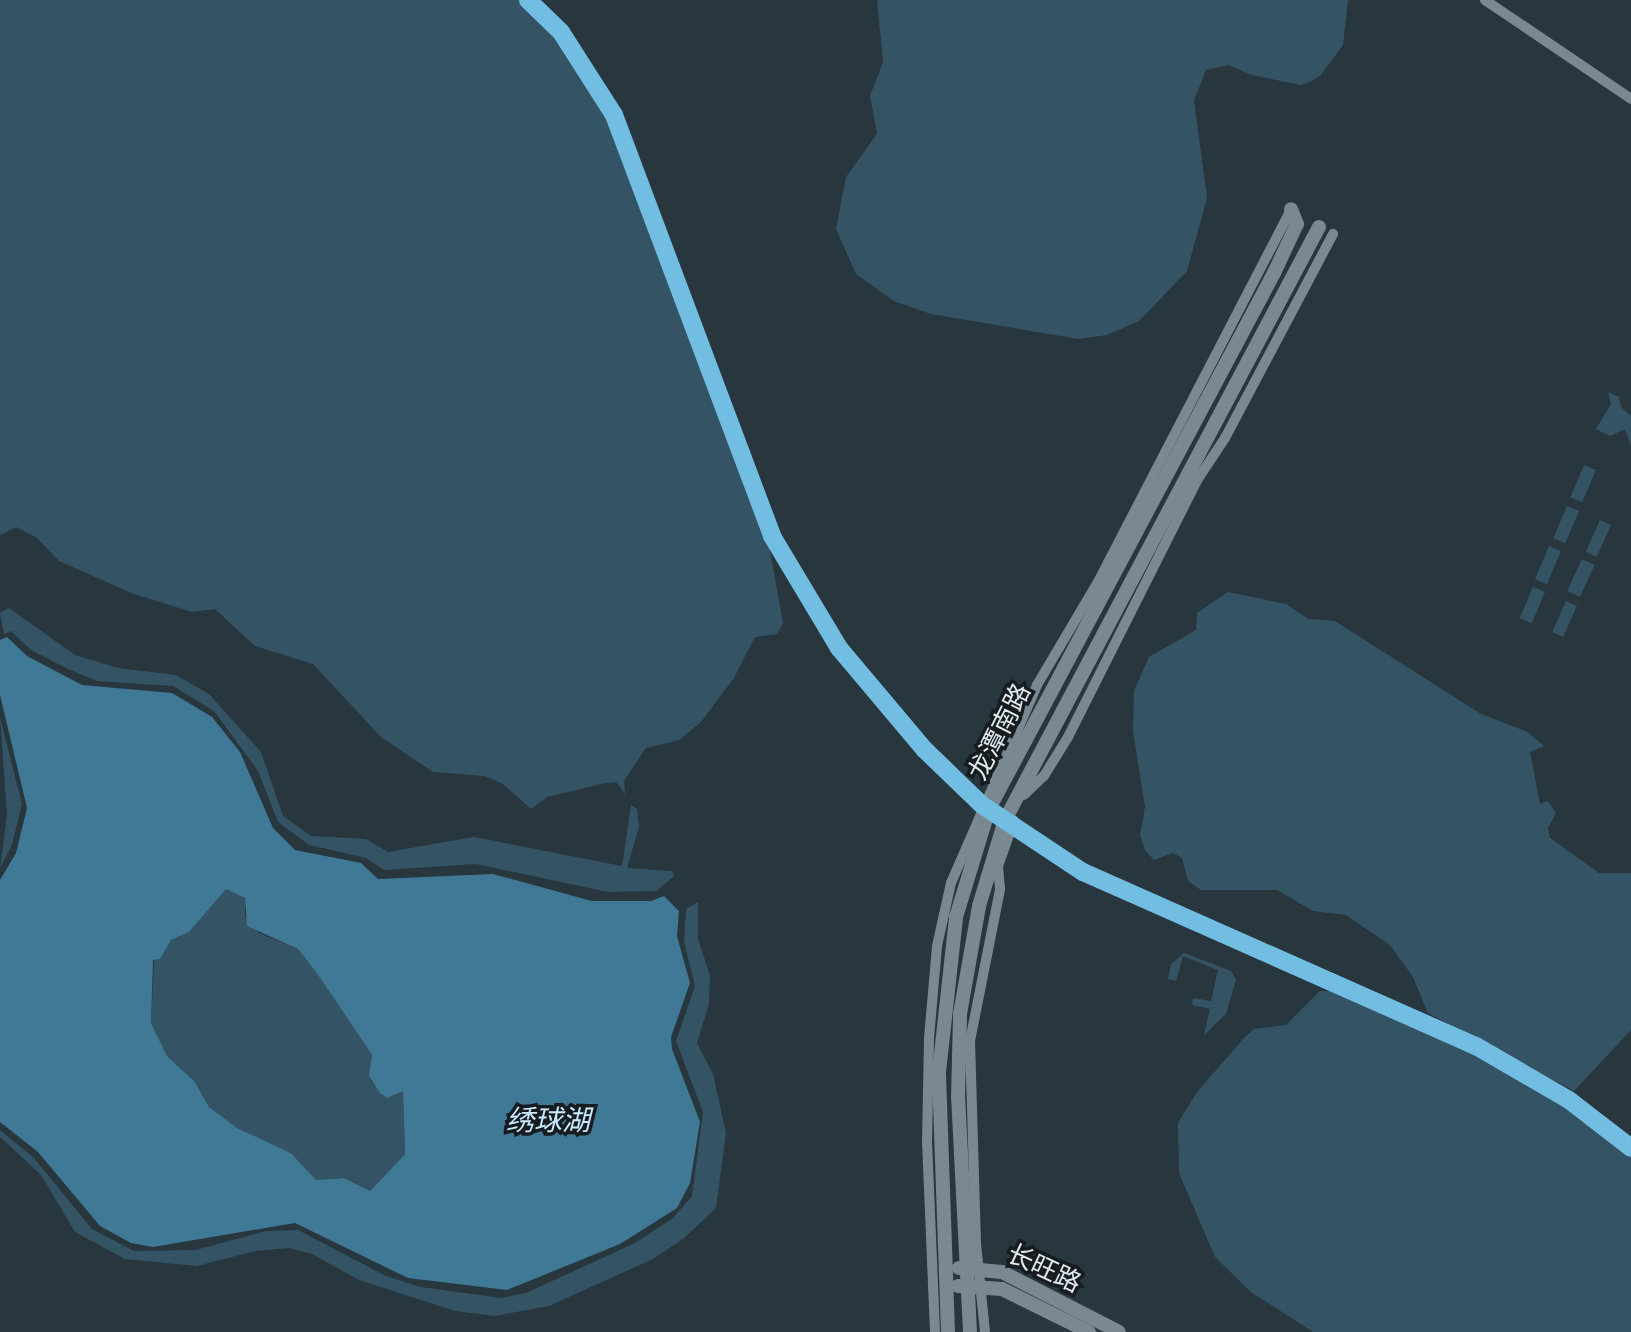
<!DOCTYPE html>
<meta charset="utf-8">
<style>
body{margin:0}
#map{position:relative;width:1631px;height:1332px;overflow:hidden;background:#28363d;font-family:"Times New Roman","Noto Sans SC",serif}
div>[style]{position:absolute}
.green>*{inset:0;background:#345465;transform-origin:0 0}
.water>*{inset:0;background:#3f7996}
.minor>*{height:10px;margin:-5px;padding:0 5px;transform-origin:5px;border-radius:5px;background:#798891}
.secondary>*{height:14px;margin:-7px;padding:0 7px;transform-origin:7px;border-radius:7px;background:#798891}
.trunk>*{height:18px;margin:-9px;padding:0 9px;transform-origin:9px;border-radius:9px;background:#72bde2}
span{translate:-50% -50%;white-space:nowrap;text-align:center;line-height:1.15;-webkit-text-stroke:7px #161c20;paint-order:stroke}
.street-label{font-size:26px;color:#e0e8ed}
.water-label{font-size:28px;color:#c8e9fb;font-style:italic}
</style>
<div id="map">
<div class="green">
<div style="clip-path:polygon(0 0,521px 0,541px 20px,600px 101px,769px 546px,783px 623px,777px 634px,755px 637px,734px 678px,701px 722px,679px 740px,646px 748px,624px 781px,625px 794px,616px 782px,606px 783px,547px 797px,531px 809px,503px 784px,485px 776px,433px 772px,381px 737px,313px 664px,255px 646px,215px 609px,192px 612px,134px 594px,59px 561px,36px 537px,16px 527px,0 535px)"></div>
<div style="clip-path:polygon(877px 0,1348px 0,1343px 45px,1320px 76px,1310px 82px,1301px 85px,1252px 75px,1228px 65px,1206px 70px,1194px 100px,1207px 198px,1187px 271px,1139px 321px,1107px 335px,1078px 339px,931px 314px,894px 301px,856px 274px,836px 229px,846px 177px,877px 134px,870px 96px,883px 62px)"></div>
<div style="clip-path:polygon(1608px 392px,1619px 397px,1621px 407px,1631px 416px,1631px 446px,1625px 429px,1610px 436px,1596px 429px,1611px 404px)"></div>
<div style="left:1584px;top:465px;width:13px;height:35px;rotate:23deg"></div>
<div style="left:1567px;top:506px;width:13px;height:35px;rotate:23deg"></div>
<div style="left:1600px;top:520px;width:12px;height:35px;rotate:24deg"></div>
<div style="left:1549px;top:546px;width:13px;height:36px;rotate:23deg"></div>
<div style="left:1582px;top:559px;width:14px;height:35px;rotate:25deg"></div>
<div style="left:1533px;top:587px;width:13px;height:34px;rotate:23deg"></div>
<div style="clip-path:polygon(1228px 592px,1286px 604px,1308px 619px,1335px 621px,1481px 714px,1528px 732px,1544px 746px,1530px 752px,1540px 804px,1548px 801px,1556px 813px,1548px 828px,1550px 838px,1599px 873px,1631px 873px,1631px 1030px,1574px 1091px,1428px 1013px,1413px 977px,1390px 945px,1346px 915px,1313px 911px,1277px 890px,1201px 890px,1188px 881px,1182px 858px,1173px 853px,1154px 860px,1145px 850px,1140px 835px,1145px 807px,1133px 731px,1134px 691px,1149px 657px,1196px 630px,1197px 613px)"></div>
<div style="left:1566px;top:601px;width:12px;height:34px;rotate:24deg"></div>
<div style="clip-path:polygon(9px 608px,75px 655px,118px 668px,176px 675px,209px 694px,261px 752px,283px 816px,311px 836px,366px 839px,388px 852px,474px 837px,622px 866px,631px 805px,637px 809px,639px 827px,627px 868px,672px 871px,674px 876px,656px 891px,608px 892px,476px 864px,384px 870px,366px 858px,309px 845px,278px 822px,258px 771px,214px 711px,173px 686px,97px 681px,68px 669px,31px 650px,11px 631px,4px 634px,0 613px)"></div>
<div style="clip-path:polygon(0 717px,22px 804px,12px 845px,0 868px,7px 815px)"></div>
<div style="clip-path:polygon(226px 888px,245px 898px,245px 917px,259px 933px,298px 949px,316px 972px,372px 1055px,371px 1081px,380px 1092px,403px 1091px,405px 1154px,370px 1191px,344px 1178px,316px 1180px,291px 1153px,237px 1128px,209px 1107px,195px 1082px,167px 1056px,151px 1023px,154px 960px,171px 940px,189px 932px)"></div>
<div style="clip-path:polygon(698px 902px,698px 939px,710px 975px,709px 1004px,697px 1043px,713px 1074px,726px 1133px,716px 1208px,683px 1239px,653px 1259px,549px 1306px,495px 1316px,455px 1311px,359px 1280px,312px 1254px,289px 1248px,255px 1251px,197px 1266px,125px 1259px,75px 1232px,41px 1175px,0 1137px,0 1130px,33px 1157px,92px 1229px,134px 1251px,196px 1250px,266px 1231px,298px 1230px,386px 1276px,421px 1287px,501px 1298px,526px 1293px,635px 1243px,673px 1218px,692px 1196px,703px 1112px,676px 1041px,695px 986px,684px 942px,686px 909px)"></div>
<div style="clip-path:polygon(1184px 953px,1231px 971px,1236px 980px,1226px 1014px,1204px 1035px,1210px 1009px,1192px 1005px,1193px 998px,1211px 1001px,1218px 970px,1183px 956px,1176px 981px,1168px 979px,1171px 964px)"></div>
<div style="clip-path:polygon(1320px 991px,1336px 991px,1473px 1051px,1560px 1103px,1631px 1157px,1631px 1332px,1313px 1332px,1251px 1292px,1215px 1257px,1179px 1173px,1178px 1123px,1197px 1092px,1245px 1037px,1254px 1029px,1286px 1025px)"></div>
</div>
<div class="water">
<div style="clip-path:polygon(evenodd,7px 637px,27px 656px,82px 685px,172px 693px,212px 717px,240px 752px,273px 828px,295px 850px,361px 863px,378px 879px,493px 874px,592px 901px,651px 901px,664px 896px,679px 911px,677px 936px,690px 983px,671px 1037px,672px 1049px,700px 1122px,690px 1183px,677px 1208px,620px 1244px,507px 1290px,408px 1278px,295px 1223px,153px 1247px,131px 1243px,100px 1226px,38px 1152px,0 1122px,0 880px,16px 853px,27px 808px,0 695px,0 640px,7px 637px,226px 889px,245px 898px,247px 926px,298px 949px,316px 972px,372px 1055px,369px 1076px,380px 1093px,387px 1098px,403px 1091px,405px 1154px,370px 1191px,344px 1178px,316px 1180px,291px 1153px,237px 1128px,209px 1107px,195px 1082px,167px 1056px,151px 1023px,153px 960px,160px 959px,171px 940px,189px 932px,226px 889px)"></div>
</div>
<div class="minor">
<div style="left:1485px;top:0;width:176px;rotate:34.1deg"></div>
<div style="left:1024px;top:795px;width:28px;rotate:-44deg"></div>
<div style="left:1044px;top:776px;width:46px;rotate:-58.4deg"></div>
<div style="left:1068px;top:737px;width:285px;rotate:-63.3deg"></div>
<div style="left:1196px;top:482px;width:53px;rotate:-56.6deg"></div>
<div style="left:1225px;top:438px;width:231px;rotate:-62.1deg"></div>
<div style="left:935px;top:1332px;width:188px;rotate:-92.4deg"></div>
<div style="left:927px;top:1144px;width:106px;rotate:-88.9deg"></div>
<div style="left:929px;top:1038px;width:92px;rotate:-85deg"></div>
<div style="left:937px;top:946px;width:65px;rotate:-77.5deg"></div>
<div style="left:951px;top:883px;width:216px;rotate:-66.5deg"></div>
<div style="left:1037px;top:685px;width:122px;rotate:-59.4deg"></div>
<div style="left:1099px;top:580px;width:418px;rotate:-62.6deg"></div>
<div style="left:985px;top:1332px;width:89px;rotate:-95.8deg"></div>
<div style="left:976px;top:1243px;width:202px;rotate:-91.7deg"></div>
<div style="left:970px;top:1041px;width:155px;rotate:-78.8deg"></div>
<div style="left:1000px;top:889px;width:23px;rotate:-95deg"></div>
<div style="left:998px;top:866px;width:48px;rotate:-70.4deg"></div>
</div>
<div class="secondary">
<div style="left:959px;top:1268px;width:43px;rotate:5.3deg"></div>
<div style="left:1002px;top:1272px;width:131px;rotate:27.1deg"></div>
<div style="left:958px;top:1286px;width:44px;rotate:3.9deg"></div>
<div style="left:1002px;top:1289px;width:97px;rotate:26.3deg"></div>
<div style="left:948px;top:1332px;width:260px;rotate:-92deg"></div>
<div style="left:939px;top:1072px;width:156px;rotate:-83.7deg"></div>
<div style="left:956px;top:917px;width:113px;rotate:-73deg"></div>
<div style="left:989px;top:809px;width:607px;rotate:-62deg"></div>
<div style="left:1274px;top:273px;width:54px;rotate:-64.9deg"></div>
<div style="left:1297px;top:224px;width:16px;rotate:-112deg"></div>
<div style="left:970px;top:1332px;width:234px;rotate:-92.9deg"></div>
<div style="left:958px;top:1098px;width:84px;rotate:-88.6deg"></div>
<div style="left:960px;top:1014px;width:110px;rotate:-80deg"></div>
<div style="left:979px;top:906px;width:90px;rotate:-73.2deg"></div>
<div style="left:1005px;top:820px;width:671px;rotate:-62.1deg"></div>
</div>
<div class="trunk">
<div style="left:528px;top:0;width:46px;rotate:44.1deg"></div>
<div style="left:561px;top:32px;width:98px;rotate:57.4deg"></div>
<div style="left:614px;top:115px;width:450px;rotate:69.4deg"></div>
<div style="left:772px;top:536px;width:131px;rotate:59.1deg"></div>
<div style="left:839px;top:648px;width:133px;rotate:49.9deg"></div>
<div style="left:925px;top:750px;width:79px;rotate:44deg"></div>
<div style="left:982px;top:805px;width:121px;rotate:33.6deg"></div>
<div style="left:1083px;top:872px;width:430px;rotate:23.9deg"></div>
<div style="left:1476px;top:1046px;width:108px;rotate:30.1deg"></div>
<div style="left:1569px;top:1100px;width:78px;rotate:37.7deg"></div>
</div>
<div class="street-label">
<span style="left:1000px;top:732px;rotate:-63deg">龙潭南路</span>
<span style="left:1044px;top:1269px;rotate:25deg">长旺路</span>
</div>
<div class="water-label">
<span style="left:548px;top:1121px">绣球湖</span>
</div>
</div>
